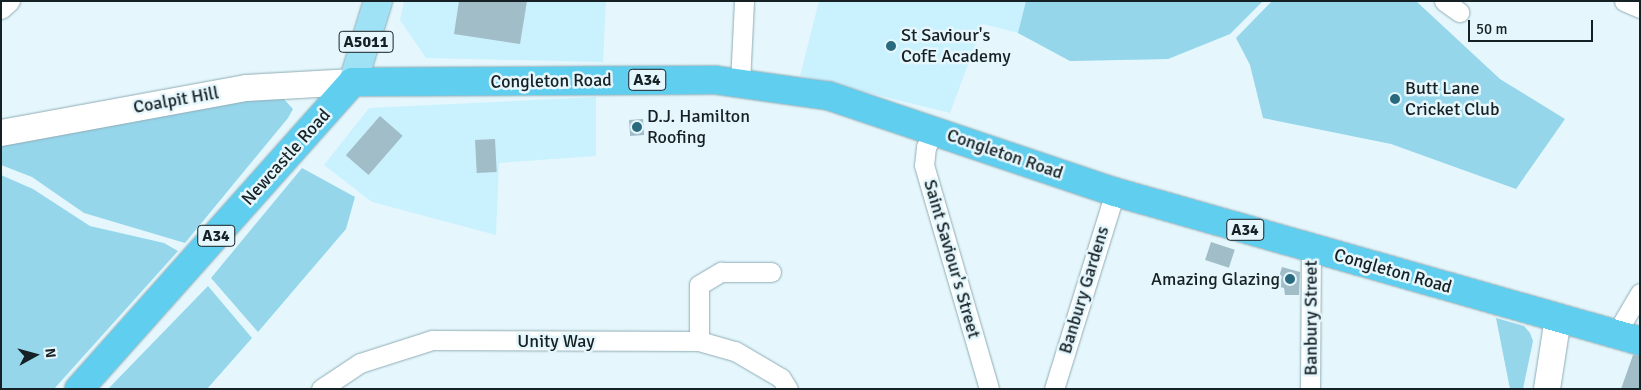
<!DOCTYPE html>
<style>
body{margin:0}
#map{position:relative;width:1641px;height:390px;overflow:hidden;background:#e5f7fd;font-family:Signika,sans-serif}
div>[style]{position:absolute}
.built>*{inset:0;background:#caf1fe}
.green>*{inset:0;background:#96d6eb}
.building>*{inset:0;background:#a1bdc7;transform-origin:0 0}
.roads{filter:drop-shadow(0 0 1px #90acb5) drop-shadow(0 0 1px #90acb5)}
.street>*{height:19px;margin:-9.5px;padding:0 9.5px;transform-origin:9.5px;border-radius:9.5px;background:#fff}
.secondary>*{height:26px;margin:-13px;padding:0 13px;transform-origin:13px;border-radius:13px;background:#fff}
.primary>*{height:28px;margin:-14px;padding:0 14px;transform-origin:14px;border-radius:14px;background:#a0e2f5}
.highway>*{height:28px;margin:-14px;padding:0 14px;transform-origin:14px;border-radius:14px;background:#60ceef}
.dots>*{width:14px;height:14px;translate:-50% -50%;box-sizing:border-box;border:2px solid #e5f7fd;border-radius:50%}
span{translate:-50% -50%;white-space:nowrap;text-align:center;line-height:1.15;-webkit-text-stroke:5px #e5f7fd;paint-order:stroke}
.shield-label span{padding:1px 4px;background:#e5f7fd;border:1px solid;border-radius:4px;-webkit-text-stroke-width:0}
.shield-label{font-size:16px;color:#162125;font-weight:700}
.poi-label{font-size:18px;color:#162125}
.left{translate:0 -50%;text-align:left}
.right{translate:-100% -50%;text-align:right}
.street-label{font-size:18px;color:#162125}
.frame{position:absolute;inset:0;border:2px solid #162125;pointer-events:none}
.north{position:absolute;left:10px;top:330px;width:50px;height:50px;-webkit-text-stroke:4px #e5f7fd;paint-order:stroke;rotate:83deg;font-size:14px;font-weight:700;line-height:20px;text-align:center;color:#162125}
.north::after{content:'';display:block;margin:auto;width:18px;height:22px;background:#162125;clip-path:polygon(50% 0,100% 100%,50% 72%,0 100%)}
.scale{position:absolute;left:1468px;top:20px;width:125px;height:22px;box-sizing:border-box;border:2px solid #162125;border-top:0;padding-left:6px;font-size:15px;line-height:18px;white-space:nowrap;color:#162125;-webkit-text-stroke:4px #e5f7fd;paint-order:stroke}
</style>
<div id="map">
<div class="built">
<div style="clip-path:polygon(404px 1px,606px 1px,603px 62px,426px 58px,400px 20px)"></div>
<div style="clip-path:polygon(819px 1px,1263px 1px,1230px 34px,1168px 59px,1070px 61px,1018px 33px,983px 24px,950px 113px,800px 76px)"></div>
<div style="clip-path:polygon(596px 97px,596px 156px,499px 163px,496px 235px,372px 202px,324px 165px,369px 108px)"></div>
</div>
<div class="green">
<div style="clip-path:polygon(1026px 1px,1263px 1px,1230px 34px,1168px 59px,1070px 61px,1018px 33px)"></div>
<div style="clip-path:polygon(1272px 1px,1416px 1px,1500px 79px,1565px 119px,1516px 189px,1391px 144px,1263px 118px,1250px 65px,1236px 38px)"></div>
<div style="clip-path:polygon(281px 96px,293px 109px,288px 118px,185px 243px,84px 213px,32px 177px,1px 165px,1px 141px,181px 108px)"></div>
<div style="clip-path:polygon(302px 168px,355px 197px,346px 229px,258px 332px,211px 278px)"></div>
<div style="clip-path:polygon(1px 175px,33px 189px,90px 226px,164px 243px,178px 251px,54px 389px,1px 389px)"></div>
<div style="clip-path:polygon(208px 286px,252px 338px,207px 389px,108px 389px)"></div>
<div style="clip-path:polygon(1496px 318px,1524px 326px,1530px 333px,1533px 341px,1523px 389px,1510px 389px)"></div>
</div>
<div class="building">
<div style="clip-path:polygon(459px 1px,527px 1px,520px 44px,454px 34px)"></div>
<div style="left:380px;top:116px;width:30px;height:52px;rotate:41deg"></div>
<div style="left:643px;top:119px;width:16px;height:14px;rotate:86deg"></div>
<div style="left:495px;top:139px;width:33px;height:20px;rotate:87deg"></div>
<div style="left:1211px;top:242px;width:25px;height:19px;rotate:18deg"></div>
<div style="clip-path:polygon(1282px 267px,1300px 272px,1299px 295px,1285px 295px,1284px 288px,1276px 286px)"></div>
<div style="clip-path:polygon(1633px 355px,1640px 356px,1640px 389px,1621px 389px)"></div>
</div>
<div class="roads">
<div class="street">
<div style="left:1444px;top:1px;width:19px;rotate:36deg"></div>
<div style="left:1624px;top:1px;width:17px;rotate:24deg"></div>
<div style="left:1px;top:9px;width:12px;rotate:-42deg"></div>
<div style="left:740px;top:83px;width:82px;rotate:-87.2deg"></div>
<div style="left:935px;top:130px;width:19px;rotate:118deg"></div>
<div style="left:926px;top:147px;width:18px;rotate:96deg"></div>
<div style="left:924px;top:165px;width:233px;rotate:73.8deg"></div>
<div style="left:1617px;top:332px;width:45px;rotate:-59.5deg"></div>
<div style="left:699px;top:341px;width:56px;rotate:-90deg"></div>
<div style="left:699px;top:285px;width:26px;rotate:-31deg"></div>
<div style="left:721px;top:272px;width:50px"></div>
<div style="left:321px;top:389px;width:47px;rotate:-33.7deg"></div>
<div style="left:360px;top:363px;width:76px;rotate:-17.7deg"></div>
<div style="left:432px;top:340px;width:267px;rotate:0.2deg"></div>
<div style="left:699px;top:341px;width:37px;rotate:16deg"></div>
<div style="left:735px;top:351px;width:53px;rotate:30.4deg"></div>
<div style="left:781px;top:378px;width:13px;rotate:58deg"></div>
<div style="left:1054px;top:389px;width:206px;rotate:-72.8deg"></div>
<div style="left:1310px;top:389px;width:141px;rotate:-89.6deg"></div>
</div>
<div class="secondary">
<div style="left:1px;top:133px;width:249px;rotate:-10.4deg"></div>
<div style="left:246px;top:88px;width:107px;rotate:-3.2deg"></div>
<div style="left:1547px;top:389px;width:72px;rotate:-81.2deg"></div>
</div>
<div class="primary">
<div style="left:353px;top:82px;width:85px;rotate:-72.8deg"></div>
</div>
<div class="highway">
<div style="left:79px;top:389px;width:411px;rotate:-48.3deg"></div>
<div style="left:353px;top:82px;width:362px;rotate:-0.3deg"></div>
<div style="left:715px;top:80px;width:115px;rotate:8deg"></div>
<div style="left:829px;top:96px;width:302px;rotate:18.6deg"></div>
<div style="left:1115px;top:192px;width:546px;rotate:15.84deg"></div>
</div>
</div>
<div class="dots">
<div style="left:891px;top:46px;background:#296a7e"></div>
<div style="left:1395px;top:99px;background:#296a7e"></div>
<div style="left:637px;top:127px;background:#296a7e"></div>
<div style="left:1290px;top:279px;background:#296a7e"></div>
</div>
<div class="shield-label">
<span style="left:366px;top:42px">A5011</span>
<span style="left:647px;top:80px">A34</span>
<span style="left:1245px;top:230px">A34</span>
<span style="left:216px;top:236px">A34</span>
</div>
<div class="poi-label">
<span class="left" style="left:901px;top:46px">St Saviour's<br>CofE Academy</span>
<span class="left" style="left:1405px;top:99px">Butt Lane<br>Cricket Club</span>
<span class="left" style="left:647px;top:127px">D.J. Hamilton<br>Roofing</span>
<span class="right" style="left:1280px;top:279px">Amazing Glazing</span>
</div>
<div class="street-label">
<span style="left:551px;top:81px;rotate:-1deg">Congleton Road</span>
<span style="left:176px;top:100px;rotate:-10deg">Coalpit Hill</span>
<span style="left:1005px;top:154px;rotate:19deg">Congleton Road</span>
<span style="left:286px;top:157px;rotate:-48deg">Newcastle Road</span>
<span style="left:952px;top:259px;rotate:74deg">Saint Saviour's Street</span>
<span style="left:1393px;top:271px;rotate:16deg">Congleton Road</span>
<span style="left:1084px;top:290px;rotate:-73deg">Banbury Gardens</span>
<span style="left:1311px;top:318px;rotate:-90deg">Banbury Street</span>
<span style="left:556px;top:341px">Unity Way</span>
</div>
<div class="frame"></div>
<div class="north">N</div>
<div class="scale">50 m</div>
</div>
